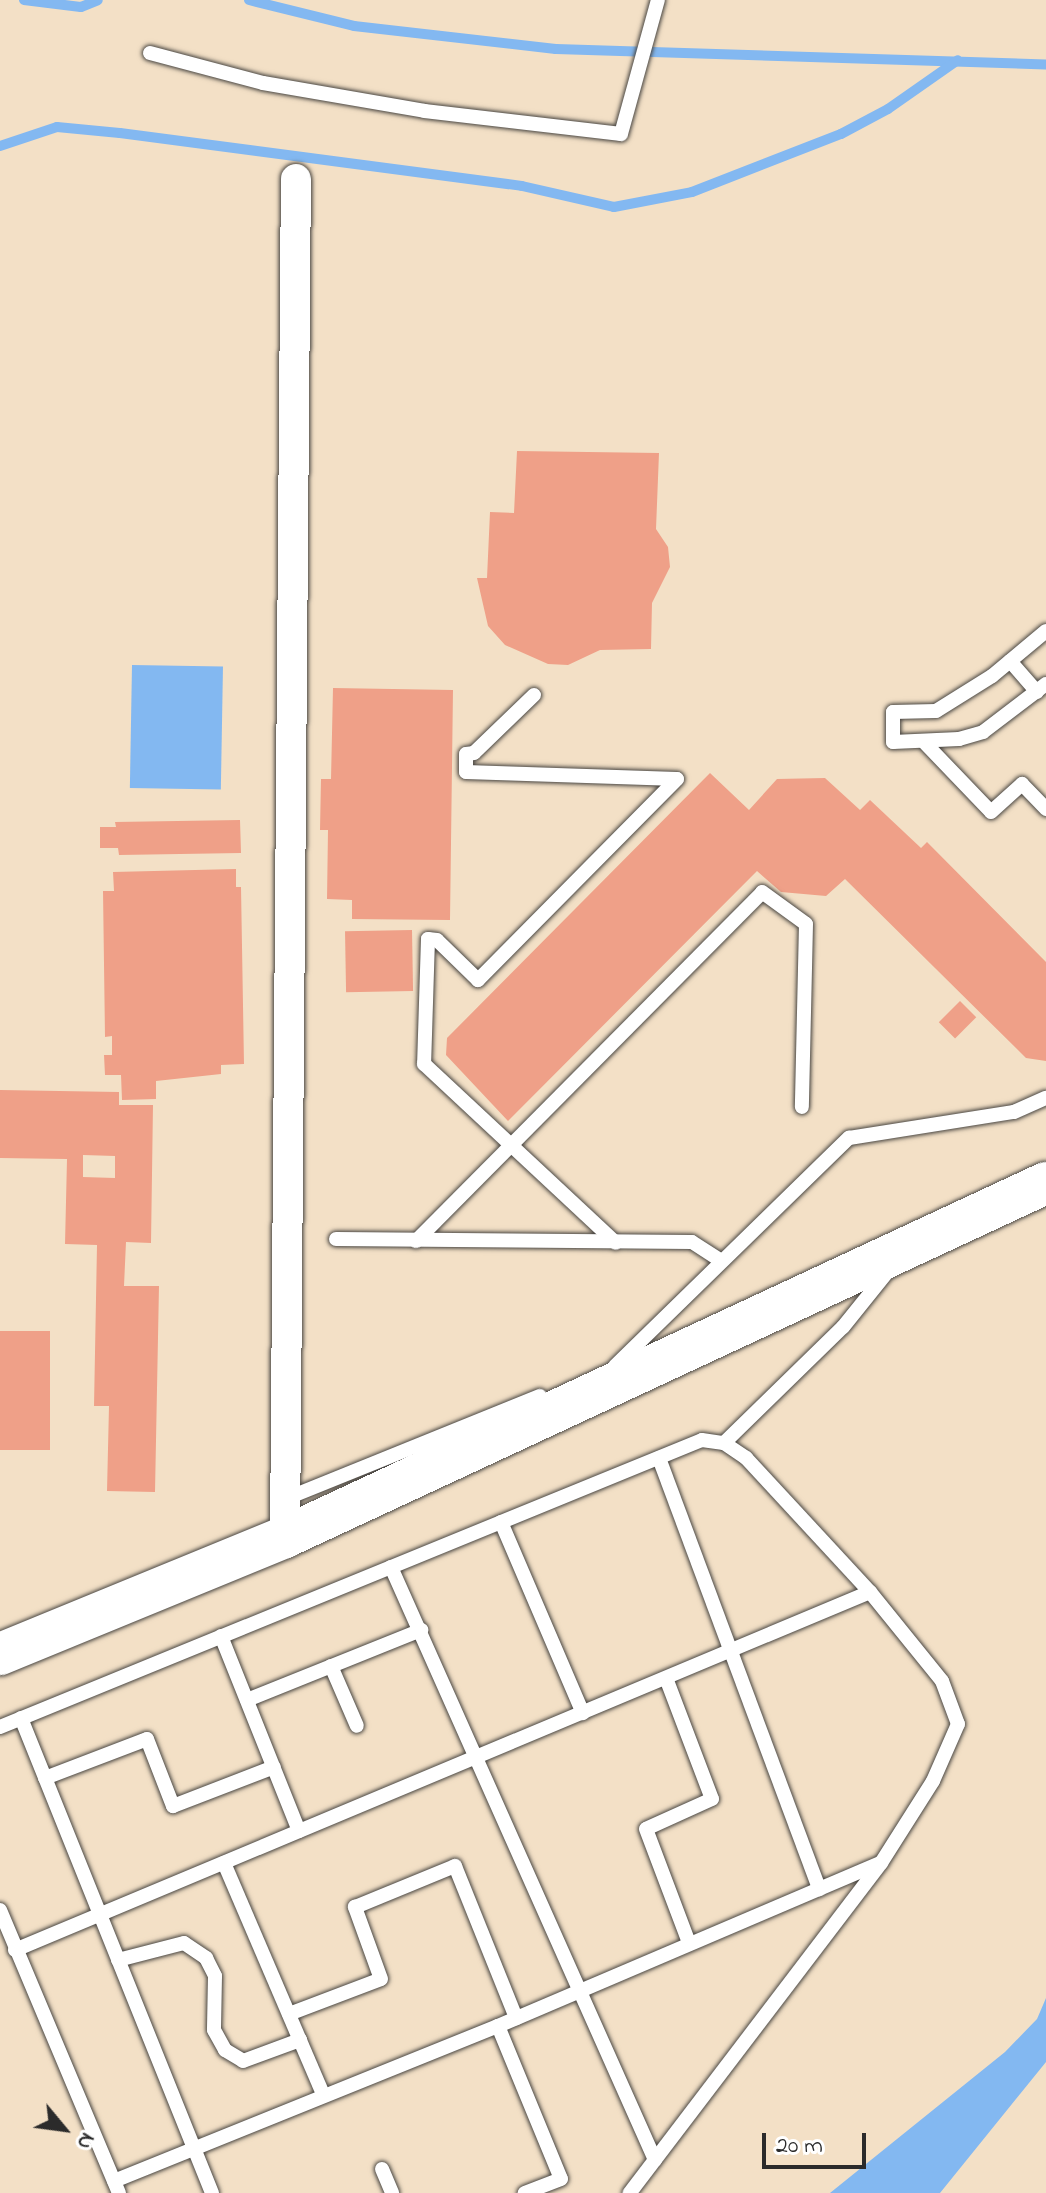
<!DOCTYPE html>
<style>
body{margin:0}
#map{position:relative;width:1046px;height:2193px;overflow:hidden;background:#f3e0c6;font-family:"Indie Flower",sans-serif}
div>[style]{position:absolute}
.water>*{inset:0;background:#83b8f1;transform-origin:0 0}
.stream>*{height:10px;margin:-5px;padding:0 5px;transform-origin:5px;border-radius:5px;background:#83b8f1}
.building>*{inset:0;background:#efa088;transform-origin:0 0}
.roads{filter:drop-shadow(0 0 2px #494642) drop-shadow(0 0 2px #494642)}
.lane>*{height:14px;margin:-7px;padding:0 7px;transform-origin:7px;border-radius:7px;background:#fff}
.street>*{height:30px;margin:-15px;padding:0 15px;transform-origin:15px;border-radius:15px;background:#fff}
.secondary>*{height:42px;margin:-21px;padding:0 21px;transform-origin:21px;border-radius:21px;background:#fff}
span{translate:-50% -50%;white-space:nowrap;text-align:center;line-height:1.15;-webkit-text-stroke:6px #fff;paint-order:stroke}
.north{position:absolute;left:24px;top:2089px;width:80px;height:80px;-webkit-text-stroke:6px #fff;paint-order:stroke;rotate:119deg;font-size:22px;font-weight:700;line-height:32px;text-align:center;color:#2b2b2b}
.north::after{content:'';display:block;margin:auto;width:28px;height:36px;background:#2b2b2b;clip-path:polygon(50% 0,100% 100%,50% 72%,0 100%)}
.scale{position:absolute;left:762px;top:2133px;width:104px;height:36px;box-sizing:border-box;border:4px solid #2b2b2b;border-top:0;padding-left:10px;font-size:24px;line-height:28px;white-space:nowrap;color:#2b2b2b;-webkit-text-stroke:6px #fff;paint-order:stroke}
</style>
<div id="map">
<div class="water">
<div style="left:132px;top:665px;width:91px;height:123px;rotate:1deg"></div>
<div style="clip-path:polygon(1046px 1998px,1046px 2062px,940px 2193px,830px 2193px,1005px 2052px,1037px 2019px)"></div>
</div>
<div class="stream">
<div style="left:24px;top:0;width:57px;rotate:7deg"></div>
<div style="left:81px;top:7px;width:18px;rotate:-22deg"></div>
<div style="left:249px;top:0;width:108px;rotate:13.9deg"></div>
<div style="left:354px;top:26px;width:203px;rotate:6.5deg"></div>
<div style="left:556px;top:49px;width:490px;rotate:1.8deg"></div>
<div style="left:0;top:146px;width:60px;rotate:-18.4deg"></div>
<div style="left:57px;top:127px;width:63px;rotate:5.4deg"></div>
<div style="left:120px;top:133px;width:405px;rotate:7.5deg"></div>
<div style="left:522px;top:186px;width:94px;rotate:12.9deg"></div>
<div style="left:614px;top:207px;width:79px;rotate:-10.9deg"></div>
<div style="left:692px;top:192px;width:160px;rotate:-21.3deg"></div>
<div style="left:841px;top:134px;width:53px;rotate:-28deg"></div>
<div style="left:888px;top:109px;width:85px;rotate:-35deg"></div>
</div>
<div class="building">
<div style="clip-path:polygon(517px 451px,659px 453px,656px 529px,668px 547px,670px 567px,652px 603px,651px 649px,600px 650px,568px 665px,548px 664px,505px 645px,488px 626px,477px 578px,487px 578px,490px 512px,514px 513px)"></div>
<div style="clip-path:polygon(333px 688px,453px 690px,450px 920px,352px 919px,352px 900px,327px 899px,328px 830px,320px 830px,321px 779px,331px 779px)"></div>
<div style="clip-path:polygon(710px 773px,749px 810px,777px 779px,825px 778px,860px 810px,870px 800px,921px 848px,927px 842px,1046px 962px,1046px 1061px,1026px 1058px,845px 879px,826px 896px,781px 892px,757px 871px,508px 1121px,446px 1055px,447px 1038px)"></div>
<div style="clip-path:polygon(240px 820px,241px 853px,119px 855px,118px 848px,100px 848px,100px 827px,116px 827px,115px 822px)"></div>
<div style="clip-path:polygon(236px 869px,236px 887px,241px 887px,244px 1064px,221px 1065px,221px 1074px,156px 1081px,156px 1099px,122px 1100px,121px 1075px,105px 1075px,104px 1055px,112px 1055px,112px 1036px,105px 1037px,103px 891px,114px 891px,113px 872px)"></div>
<div style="left:412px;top:930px;width:61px;height:67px;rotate:89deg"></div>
<div style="left:960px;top:1001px;width:23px;height:30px;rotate:45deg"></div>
<div style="clip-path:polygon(evenodd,0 1090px,119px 1092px,119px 1105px,153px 1105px,151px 1243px,126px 1242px,124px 1286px,159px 1286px,155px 1492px,107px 1491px,109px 1406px,94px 1406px,97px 1245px,65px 1244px,67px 1159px,0 1158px,0 1090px,83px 1155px,115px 1156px,115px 1178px,83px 1177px,83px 1155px)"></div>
<div style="left:0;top:1331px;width:50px;height:119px"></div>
</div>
<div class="roads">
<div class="lane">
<div style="left:150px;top:53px;width:117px;rotate:14.9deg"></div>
<div style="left:263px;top:83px;width:164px;rotate:9.8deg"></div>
<div style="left:425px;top:111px;width:197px;rotate:6.7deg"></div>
<div style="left:621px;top:134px;width:139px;rotate:-74.6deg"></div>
<div style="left:1046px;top:631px;width:70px;rotate:140.2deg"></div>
<div style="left:992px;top:676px;width:66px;rotate:148deg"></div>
<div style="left:936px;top:711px;width:43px;rotate:178.7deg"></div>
<div style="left:893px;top:712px;width:30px;rotate:90deg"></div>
<div style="left:893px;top:742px;width:66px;rotate:-2.6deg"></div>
<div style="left:959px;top:739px;width:25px;rotate:-16deg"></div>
<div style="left:983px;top:732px;width:79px;rotate:-37.3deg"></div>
<div style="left:1010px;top:661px;width:41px;rotate:48.9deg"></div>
<div style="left:534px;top:695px;width:83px;rotate:136deg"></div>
<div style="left:474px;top:753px;width:8px;rotate:173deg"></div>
<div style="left:466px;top:754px;width:18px;rotate:90deg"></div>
<div style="left:466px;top:772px;width:211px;rotate:1.9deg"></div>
<div style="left:677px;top:779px;width:283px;rotate:134.7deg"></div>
<div style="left:478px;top:980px;width:57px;rotate:-135.7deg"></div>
<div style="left:437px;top:940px;width:9px;rotate:-174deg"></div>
<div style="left:428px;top:939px;width:125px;rotate:91.8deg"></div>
<div style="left:424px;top:1064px;width:262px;rotate:43deg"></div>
<div style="left:923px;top:741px;width:98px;rotate:46.2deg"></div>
<div style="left:991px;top:812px;width:42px;rotate:-42.1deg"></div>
<div style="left:1022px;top:784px;width:35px;rotate:46deg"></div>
<div style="left:336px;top:1239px;width:356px;rotate:0.5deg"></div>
<div style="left:692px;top:1242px;width:33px;rotate:33deg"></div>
<div style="left:416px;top:1241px;width:491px;rotate:-45.2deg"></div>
<div style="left:762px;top:892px;width:54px;rotate:36deg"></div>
<div style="left:806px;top:924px;width:183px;rotate:91.3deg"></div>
<div style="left:615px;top:1366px;width:327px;rotate:-44.3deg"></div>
<div style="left:849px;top:1138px;width:167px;rotate:-9deg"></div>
<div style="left:1014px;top:1112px;width:35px;rotate:-24deg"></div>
<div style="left:724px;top:1443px;width:166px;rotate:-44.3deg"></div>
<div style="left:843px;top:1327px;width:73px;rotate:-51.1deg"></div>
<div style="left:659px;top:1458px;width:460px;rotate:69.6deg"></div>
<div style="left:285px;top:1499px;width:275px;rotate:-22deg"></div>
<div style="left:501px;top:1522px;width:208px;rotate:66.8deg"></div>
<div style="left:391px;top:1567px;width:649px;rotate:66deg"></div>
<div style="left:221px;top:1636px;width:210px;rotate:68.2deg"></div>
<div style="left:331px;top:1666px;width:65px;rotate:66.6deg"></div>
<div style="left:666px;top:1678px;width:129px;rotate:69.2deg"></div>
<div style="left:712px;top:1799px;width:72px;rotate:155.6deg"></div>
<div style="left:646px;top:1829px;width:122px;rotate:69.3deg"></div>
<div style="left:247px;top:1700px;width:188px;rotate:-21.9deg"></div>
<div style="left:21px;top:1718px;width:512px;rotate:68.09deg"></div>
<div style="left:0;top:1727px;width:758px;rotate:-22.24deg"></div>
<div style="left:702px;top:1440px;width:22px;rotate:8deg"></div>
<div style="left:724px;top:1443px;width:27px;rotate:34deg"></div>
<div style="left:746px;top:1458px;width:183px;rotate:47.2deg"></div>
<div style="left:870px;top:1592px;width:114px;rotate:51deg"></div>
<div style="left:942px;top:1681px;width:46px;rotate:69.6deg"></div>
<div style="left:958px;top:1724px;width:62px;rotate:113.7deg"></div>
<div style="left:933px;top:1781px;width:97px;rotate:122.4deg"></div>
<div style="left:881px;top:1863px;width:415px;rotate:127.3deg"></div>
<div style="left:45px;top:1778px;width:109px;rotate:-20.9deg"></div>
<div style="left:147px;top:1739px;width:72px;rotate:68.8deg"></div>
<div style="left:173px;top:1806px;width:108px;rotate:-21.1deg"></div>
<div style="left:224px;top:1863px;width:251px;rotate:66.8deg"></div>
<div style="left:0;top:1910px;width:307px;rotate:67.2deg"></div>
<div style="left:15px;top:1950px;width:927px;rotate:-22.72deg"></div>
<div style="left:118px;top:1960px;width:68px;rotate:-14.4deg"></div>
<div style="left:184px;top:1943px;width:27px;rotate:34deg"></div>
<div style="left:206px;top:1958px;width:20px;rotate:63deg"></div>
<div style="left:215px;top:1976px;width:54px;rotate:91.1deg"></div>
<div style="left:214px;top:2030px;width:23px;rotate:61deg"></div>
<div style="left:225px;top:2050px;width:21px;rotate:31deg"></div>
<div style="left:243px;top:2061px;width:61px;rotate:-20.2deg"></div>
<div style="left:289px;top:2014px;width:98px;rotate:-20.8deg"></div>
<div style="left:381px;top:1979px;width:77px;rotate:-109.9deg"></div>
<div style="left:355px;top:1907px;width:108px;rotate:-22.3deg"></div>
<div style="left:455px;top:1866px;width:164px;rotate:68.1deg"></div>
<div style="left:498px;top:2026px;width:165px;rotate:67.6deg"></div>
<div style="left:561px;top:2179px;width:39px;rotate:159deg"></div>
<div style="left:382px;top:2169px;width:26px;rotate:67deg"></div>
<div style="left:114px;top:2181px;width:414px;rotate:-22deg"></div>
<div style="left:498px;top:2026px;width:415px;rotate:-23.1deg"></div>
</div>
<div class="street">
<div style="left:285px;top:1537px;width:1358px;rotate:-89.54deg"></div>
</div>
<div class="secondary">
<div style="left:0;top:1654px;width:308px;rotate:-22.3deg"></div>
<div style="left:285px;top:1537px;width:839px;rotate:-24.95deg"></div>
</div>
</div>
<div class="north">N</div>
<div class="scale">20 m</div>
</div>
